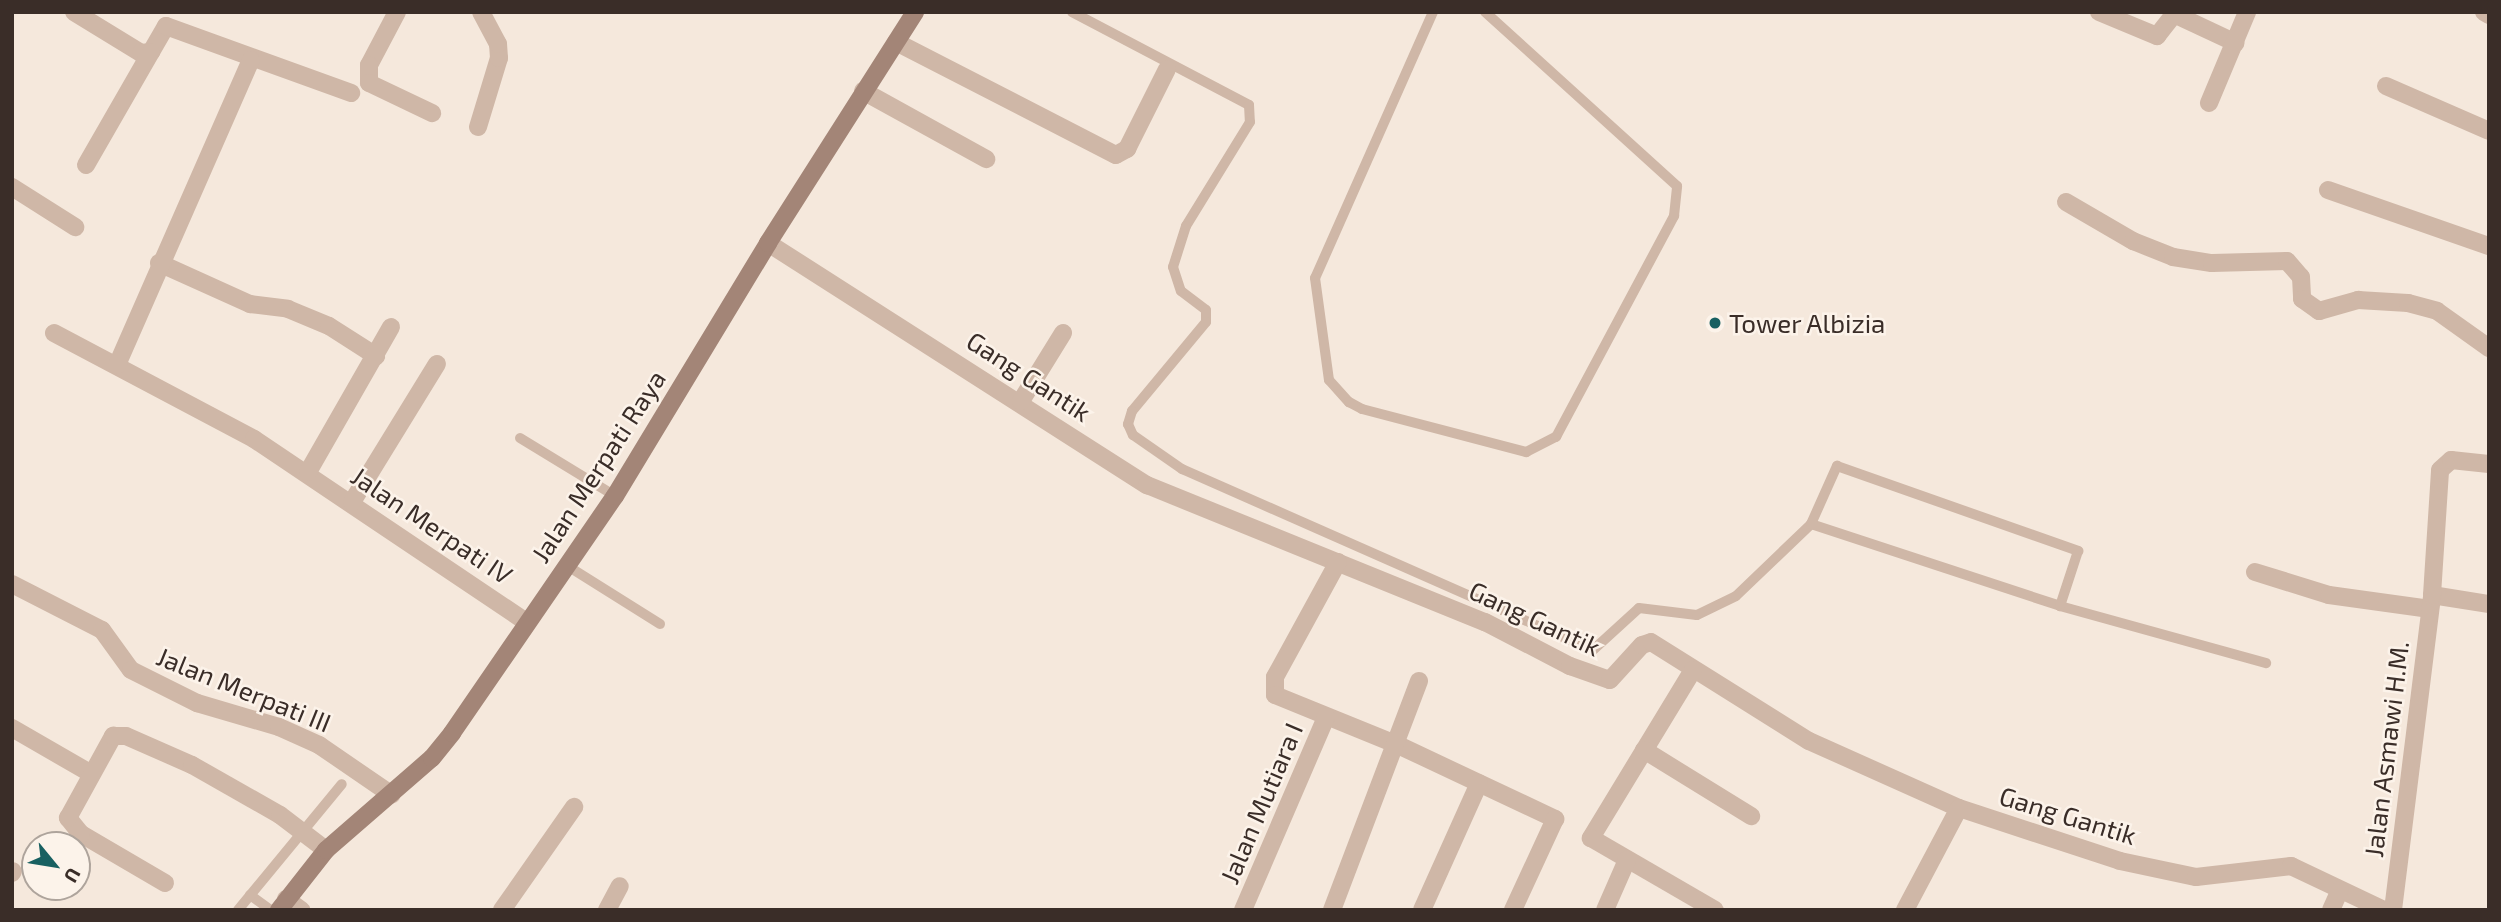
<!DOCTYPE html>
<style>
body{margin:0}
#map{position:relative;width:2501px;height:922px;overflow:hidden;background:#f5e8dc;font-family:"Exo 2",sans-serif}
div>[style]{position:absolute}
.lane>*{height:10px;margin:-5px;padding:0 5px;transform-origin:5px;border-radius:5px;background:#cfb7a7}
.street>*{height:18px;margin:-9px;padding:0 9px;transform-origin:9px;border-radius:9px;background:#cfb7a7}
.secondary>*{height:18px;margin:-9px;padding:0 9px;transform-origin:9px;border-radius:9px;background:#a38577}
.dots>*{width:19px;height:19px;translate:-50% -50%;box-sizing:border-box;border:4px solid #fcf3ea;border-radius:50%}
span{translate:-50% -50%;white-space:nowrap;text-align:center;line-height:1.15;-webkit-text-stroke:5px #fcf3ea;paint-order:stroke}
.poi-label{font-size:26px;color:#3a2d28}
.left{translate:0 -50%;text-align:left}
.street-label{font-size:26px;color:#3a2d28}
.frame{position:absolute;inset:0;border:14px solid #3a2d28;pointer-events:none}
.north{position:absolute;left:21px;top:831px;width:70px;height:70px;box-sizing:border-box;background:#fcf3ea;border:2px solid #aea49c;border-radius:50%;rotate:120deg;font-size:19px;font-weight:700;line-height:28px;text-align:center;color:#3a2d28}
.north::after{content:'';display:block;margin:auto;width:24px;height:32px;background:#186061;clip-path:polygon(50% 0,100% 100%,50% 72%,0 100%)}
</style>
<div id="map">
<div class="lane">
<div style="left:1072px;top:12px;width:200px;rotate:27.7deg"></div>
<div style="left:1249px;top:105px;width:17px;rotate:87deg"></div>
<div style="left:1250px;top:122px;width:122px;rotate:121.6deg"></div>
<div style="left:1186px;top:226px;width:43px;rotate:107.6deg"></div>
<div style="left:1173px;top:267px;width:25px;rotate:72deg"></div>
<div style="left:1181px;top:291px;width:31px;rotate:37deg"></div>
<div style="left:1206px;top:310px;width:12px;rotate:90deg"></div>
<div style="left:1206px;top:322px;width:116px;rotate:129.7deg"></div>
<div style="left:1132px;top:411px;width:14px;rotate:107deg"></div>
<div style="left:1128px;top:424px;width:12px;rotate:66deg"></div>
<div style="left:1133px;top:435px;width:60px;rotate:34.8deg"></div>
<div style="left:1182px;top:469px;width:449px;rotate:23.8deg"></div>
<div style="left:1593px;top:650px;width:62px;rotate:-42.4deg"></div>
<div style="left:1639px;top:608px;width:58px;rotate:6.9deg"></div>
<div style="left:1697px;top:615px;width:43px;rotate:-26deg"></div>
<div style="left:1736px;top:596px;width:104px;rotate:-43.8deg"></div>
<div style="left:1811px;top:524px;width:262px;rotate:18.2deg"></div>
<div style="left:2060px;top:606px;width:214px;rotate:15.5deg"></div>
<div style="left:1433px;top:12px;width:291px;rotate:113.9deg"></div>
<div style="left:1315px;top:278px;width:103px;rotate:82.2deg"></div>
<div style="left:1329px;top:380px;width:30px;rotate:48deg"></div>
<div style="left:1349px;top:402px;width:15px;rotate:28deg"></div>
<div style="left:1362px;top:409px;width:170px;rotate:14.7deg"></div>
<div style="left:1526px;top:452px;width:34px;rotate:-27deg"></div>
<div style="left:1556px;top:437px;width:251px;rotate:-61.9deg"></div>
<div style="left:1674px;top:216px;width:30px;rotate:-84deg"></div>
<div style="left:1677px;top:186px;width:259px;rotate:-137.8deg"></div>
<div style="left:520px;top:438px;width:111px;rotate:31.4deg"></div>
<div style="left:1811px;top:524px;width:64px;rotate:-65.9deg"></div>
<div style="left:1837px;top:466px;width:256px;rotate:19.4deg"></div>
<div style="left:2078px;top:551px;width:58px;rotate:108.1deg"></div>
<div style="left:566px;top:565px;width:111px;rotate:32.1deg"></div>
<div style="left:250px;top:895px;width:26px;rotate:36deg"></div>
<div style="left:238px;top:910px;width:163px;rotate:-50.5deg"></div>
</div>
<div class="street">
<div style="left:74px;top:12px;width:79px;rotate:31.5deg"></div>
<div style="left:141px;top:53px;width:10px;rotate:-6deg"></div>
<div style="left:151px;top:52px;width:30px;rotate:-60deg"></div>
<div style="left:166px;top:26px;width:197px;rotate:19.9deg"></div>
<div style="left:397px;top:12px;width:60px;rotate:117.8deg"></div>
<div style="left:369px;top:65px;width:18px;rotate:90deg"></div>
<div style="left:369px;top:83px;width:70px;rotate:25.5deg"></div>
<div style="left:2099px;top:12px;width:63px;rotate:22.5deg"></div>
<div style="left:2157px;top:36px;width:28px;rotate:-52deg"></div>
<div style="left:2174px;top:14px;width:68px;rotate:25.1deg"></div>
<div style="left:2484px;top:12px;width:6px;rotate:31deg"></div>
<div style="left:896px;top:42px;width:247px;rotate:27.2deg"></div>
<div style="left:1116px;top:155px;width:13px;rotate:-29deg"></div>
<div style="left:1127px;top:149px;width:89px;rotate:-63.4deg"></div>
<div style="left:2386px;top:86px;width:112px;rotate:23.6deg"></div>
<div style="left:863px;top:91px;width:141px;rotate:28.9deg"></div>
<div style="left:2209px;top:103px;width:99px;rotate:-67.3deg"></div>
<div style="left:478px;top:127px;width:72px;rotate:-73.1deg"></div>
<div style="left:499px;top:58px;width:14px;rotate:-94deg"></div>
<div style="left:498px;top:44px;width:36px;rotate:-118deg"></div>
<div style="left:86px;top:165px;width:130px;rotate:-60.1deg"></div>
<div style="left:12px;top:187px;width:75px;rotate:32.4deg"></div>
<div style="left:2328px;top:190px;width:170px;rotate:19.2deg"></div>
<div style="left:2066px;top:202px;width:78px;rotate:30.2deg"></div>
<div style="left:2133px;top:241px;width:43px;rotate:21.8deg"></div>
<div style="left:2173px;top:257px;width:39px;rotate:9deg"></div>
<div style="left:2212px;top:263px;width:75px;rotate:-1.5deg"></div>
<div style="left:2287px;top:261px;width:21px;rotate:49deg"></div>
<div style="left:2301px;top:277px;width:22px;rotate:87deg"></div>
<div style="left:2302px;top:299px;width:21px;rotate:35deg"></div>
<div style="left:2319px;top:311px;width:41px;rotate:-15.8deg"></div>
<div style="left:2358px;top:300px;width:50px;rotate:3.4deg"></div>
<div style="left:2408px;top:303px;width:30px;rotate:15deg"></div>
<div style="left:2437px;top:311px;width:64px;rotate:35.4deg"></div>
<div style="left:768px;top:243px;width:450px;rotate:32.6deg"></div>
<div style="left:1147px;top:485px;width:365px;rotate:22.1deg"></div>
<div style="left:1485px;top:622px;width:96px;rotate:27.4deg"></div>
<div style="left:1570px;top:666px;width:42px;rotate:19.3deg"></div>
<div style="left:1610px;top:680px;width:47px;rotate:-47.6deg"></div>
<div style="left:1642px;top:645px;width:9px;rotate:-18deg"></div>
<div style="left:1651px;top:642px;width:186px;rotate:32.1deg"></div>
<div style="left:1809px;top:741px;width:164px;rotate:24.1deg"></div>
<div style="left:1959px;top:808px;width:169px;rotate:18.2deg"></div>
<div style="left:2120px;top:861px;width:78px;rotate:11.9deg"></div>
<div style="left:2196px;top:877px;width:96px;rotate:-6.6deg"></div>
<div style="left:2291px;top:866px;width:103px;rotate:25.3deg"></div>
<div style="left:159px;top:263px;width:100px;rotate:24.3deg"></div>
<div style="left:250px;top:304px;width:38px;rotate:7deg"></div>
<div style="left:288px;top:309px;width:44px;rotate:22.5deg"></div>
<div style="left:329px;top:326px;width:56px;rotate:32.6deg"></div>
<div style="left:54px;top:333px;width:226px;rotate:27.9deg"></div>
<div style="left:254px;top:439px;width:328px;rotate:33.9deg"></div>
<div style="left:117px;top:365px;width:333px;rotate:-66.3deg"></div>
<div style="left:1021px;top:401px;width:80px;rotate:-58.3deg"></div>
<div style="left:308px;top:472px;width:167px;rotate:-60.2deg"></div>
<div style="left:352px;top:502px;width:162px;rotate:-58.4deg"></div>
<div style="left:1338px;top:562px;width:131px;rotate:118.7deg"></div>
<div style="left:1275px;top:677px;width:18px;rotate:90deg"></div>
<div style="left:1275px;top:695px;width:133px;rotate:22.1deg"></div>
<div style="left:1398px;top:745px;width:174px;rotate:25.2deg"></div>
<div style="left:1555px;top:819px;width:100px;rotate:114.8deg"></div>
<div style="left:2255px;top:572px;width:77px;rotate:17.3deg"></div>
<div style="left:2329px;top:595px;width:102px;rotate:7.9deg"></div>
<div style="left:12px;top:584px;width:101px;rotate:27.1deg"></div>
<div style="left:102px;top:630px;width:49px;rotate:54.1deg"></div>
<div style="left:131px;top:670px;width:74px;rotate:26.6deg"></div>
<div style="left:197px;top:703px;width:85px;rotate:16.3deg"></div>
<div style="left:279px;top:727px;width:44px;rotate:24.2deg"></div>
<div style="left:319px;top:745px;width:88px;rotate:34.4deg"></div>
<div style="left:2432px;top:595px;width:58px;rotate:9deg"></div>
<div style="left:1693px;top:670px;width:197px;rotate:121.3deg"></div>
<div style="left:1591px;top:838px;width:143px;rotate:30.1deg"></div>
<div style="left:12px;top:728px;width:90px;rotate:30deg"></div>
<div style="left:1644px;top:750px;width:126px;rotate:31.7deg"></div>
<div style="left:12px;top:873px;width:2px;rotate:-63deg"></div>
<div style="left:165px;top:883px;width:97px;rotate:-149.7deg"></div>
<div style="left:81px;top:834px;width:21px;rotate:-129deg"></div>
<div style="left:68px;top:818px;width:94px;rotate:-61.2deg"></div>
<div style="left:113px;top:736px;width:13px"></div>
<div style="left:126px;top:736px;width:72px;rotate:23.7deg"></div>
<div style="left:192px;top:765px;width:101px;rotate:29.6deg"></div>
<div style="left:280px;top:815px;width:58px;rotate:37.3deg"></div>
<div style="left:286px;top:899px;width:19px;rotate:36deg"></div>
<div style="left:502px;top:910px;width:126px;rotate:-55deg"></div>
<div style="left:607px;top:910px;width:27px;rotate:-62deg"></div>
<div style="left:1243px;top:910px;width:210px;rotate:-66.7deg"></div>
<div style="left:1332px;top:910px;width:245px;rotate:-69.2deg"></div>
<div style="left:1422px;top:910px;width:139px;rotate:-65.8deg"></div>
<div style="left:1605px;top:910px;width:55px;rotate:-66.3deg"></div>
<div style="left:1905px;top:910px;width:115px;rotate:-62.1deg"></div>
<div style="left:2331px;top:910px;width:22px;rotate:-66deg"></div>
<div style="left:2393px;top:910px;width:317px;rotate:-82.9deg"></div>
<div style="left:2432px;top:595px;width:125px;rotate:-86.3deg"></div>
<div style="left:2440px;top:470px;width:15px;rotate:-42deg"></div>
<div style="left:2451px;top:460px;width:38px;rotate:6deg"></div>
</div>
<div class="secondary">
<div style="left:279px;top:910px;width:76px;rotate:-51.9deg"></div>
<div style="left:326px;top:850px;width:140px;rotate:-41deg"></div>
<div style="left:432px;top:758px;width:32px;rotate:-51deg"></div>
<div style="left:452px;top:733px;width:288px;rotate:-55.5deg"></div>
<div style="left:615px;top:496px;width:296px;rotate:-58.8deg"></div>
<div style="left:768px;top:243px;width:274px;rotate:-57.5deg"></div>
</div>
<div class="dots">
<div style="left:1715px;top:323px;background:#186061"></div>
</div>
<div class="poi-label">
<span class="left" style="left:1729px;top:323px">Tower Albizia</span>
</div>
<div class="street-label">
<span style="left:1029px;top:376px;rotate:33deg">Gang Gantik</span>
<span style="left:598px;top:466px;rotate:-57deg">Jalan Merpati Raya</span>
<span style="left:432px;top:525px;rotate:34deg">Jalan Merpati IV</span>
<span style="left:1535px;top:618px;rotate:25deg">Gang Gantik</span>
<span style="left:244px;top:689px;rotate:22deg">Jalan Merpati III</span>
<span style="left:2386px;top:749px;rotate:-83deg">Jalan Asmawi H.M.</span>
<span style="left:1261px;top:803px;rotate:-67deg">Jalan Mutiara I</span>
<span style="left:2068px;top:815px;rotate:17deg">Gang Gantik</span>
</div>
<div class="frame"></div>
<div class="north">U</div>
</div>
